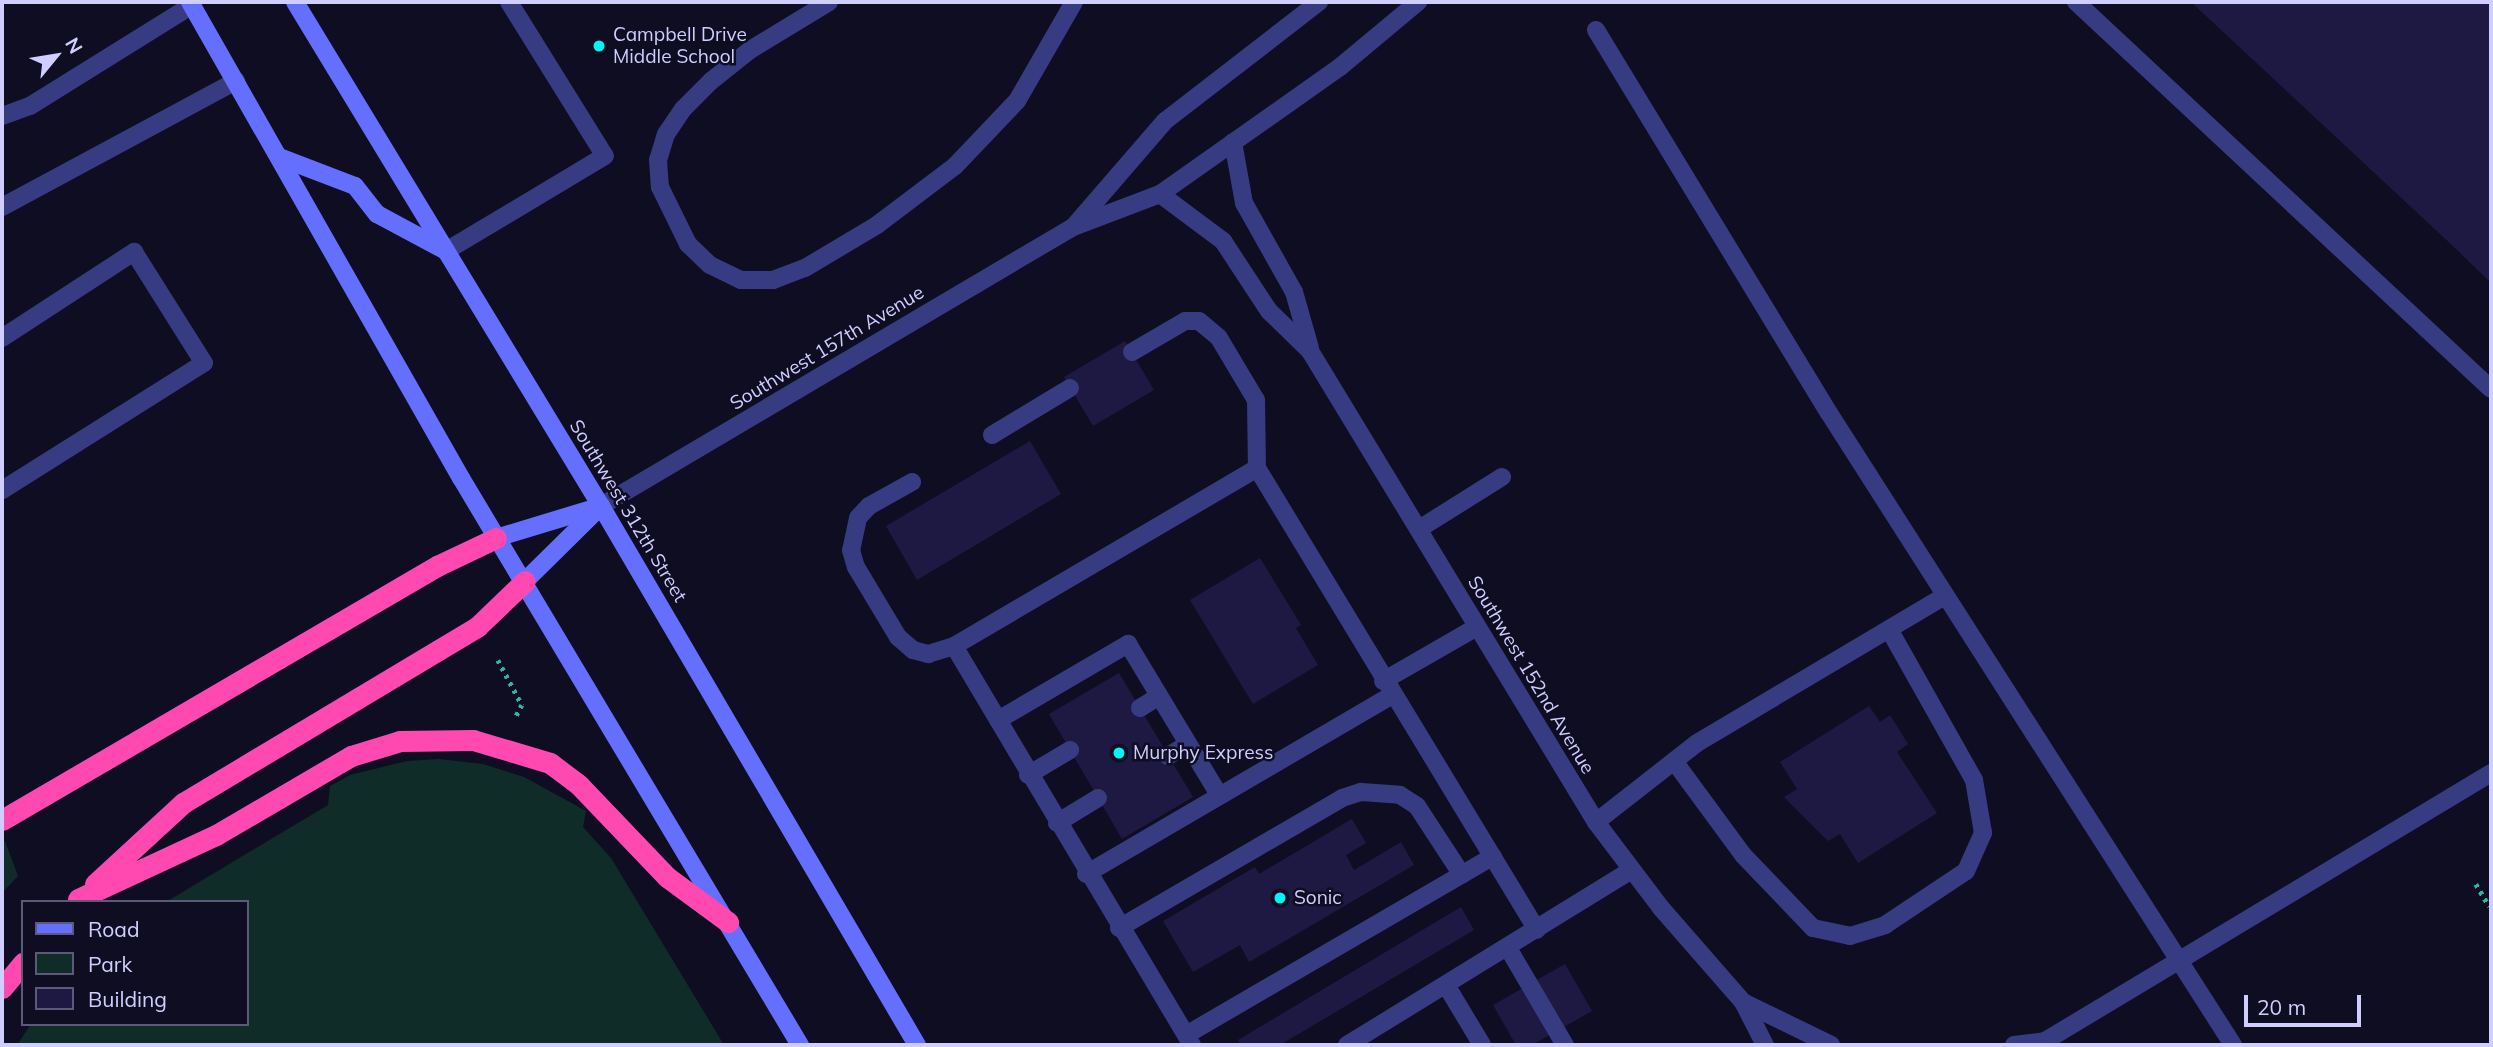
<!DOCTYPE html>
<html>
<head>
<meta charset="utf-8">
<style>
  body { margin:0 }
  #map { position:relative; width:2493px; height:1047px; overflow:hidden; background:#0f0d22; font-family:Mulish,sans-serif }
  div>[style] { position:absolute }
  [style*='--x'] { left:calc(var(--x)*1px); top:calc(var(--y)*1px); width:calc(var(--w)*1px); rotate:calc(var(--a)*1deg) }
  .green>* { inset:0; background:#102c29 }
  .building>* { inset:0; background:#1e1943 }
  .path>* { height:4.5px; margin-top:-2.25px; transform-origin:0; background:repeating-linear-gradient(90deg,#2cb5a1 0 3.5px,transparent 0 8.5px) }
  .service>* { height:18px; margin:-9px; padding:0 9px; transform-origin:9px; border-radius:9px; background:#373b82 }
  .minor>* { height:18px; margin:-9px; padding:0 9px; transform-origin:9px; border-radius:9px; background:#373b82 }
  .tertiary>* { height:18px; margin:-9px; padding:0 9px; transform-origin:9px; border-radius:9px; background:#373b82 }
  .secondary>* { height:18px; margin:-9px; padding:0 9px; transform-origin:9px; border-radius:9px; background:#656fff }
  .motorway>* { height:21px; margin:-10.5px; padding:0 10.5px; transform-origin:10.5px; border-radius:10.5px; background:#ff49b0 }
  .dots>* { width:19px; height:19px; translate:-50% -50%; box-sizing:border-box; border:4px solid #0f0d22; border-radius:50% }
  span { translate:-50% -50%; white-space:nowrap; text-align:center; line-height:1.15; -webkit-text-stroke:5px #0f0d22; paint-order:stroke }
  .poi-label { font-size:19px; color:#d0ceff }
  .left { translate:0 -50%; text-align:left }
  .street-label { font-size:19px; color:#d0ceff }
  .frame { position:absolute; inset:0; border:4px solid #d0ceff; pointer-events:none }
  .legend { position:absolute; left:21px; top:900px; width:228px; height:126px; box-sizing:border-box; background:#0f0d22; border:2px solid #5c5a7a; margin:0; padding:9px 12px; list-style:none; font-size:21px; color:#d0ceff }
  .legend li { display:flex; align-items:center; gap:14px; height:35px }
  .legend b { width:35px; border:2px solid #5c5a7a }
  .north { position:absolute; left:21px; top:21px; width:70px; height:70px; -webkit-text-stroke:5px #0f0d22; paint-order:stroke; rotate:60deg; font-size:19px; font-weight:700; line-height:28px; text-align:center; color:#d0ceff }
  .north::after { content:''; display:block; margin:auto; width:24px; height:32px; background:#d0ceff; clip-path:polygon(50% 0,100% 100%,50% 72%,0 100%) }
  .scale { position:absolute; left:2244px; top:995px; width:117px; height:32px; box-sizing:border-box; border:4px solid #d0ceff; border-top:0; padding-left:9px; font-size:21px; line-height:24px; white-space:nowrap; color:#d0ceff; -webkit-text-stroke:5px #0f0d22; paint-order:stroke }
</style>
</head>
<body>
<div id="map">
  <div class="green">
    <i style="clip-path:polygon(439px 759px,483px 764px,524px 777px,586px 811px,583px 827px,611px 858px,724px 1045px,17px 1045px,31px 1024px,247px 1024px,247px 902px,166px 902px,328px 805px,330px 786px,350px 775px,407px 761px)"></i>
    <i style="clip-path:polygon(5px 841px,18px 876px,2px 893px,2px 843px)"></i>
  </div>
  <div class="building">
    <i style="clip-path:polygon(2191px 2px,2491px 2px,2491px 283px,2454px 247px)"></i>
    <i style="clip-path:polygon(1125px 341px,1154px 390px,1093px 426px,1064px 377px)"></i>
    <i style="clip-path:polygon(1030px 441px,1061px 494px,917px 580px,886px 526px)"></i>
    <i style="clip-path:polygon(1260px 558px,1301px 625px,1296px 628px,1318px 665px,1253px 704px,1190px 600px)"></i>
    <i style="clip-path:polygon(1119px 673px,1193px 797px,1122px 839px,1049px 714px)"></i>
    <i style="clip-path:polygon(1869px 706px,1880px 722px,1890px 715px,1908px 744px,1897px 752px,1937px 813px,1858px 863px,1840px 834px,1828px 841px,1784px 797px,1797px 789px,1780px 762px)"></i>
    <i style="clip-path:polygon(1352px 819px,1366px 843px,1346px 855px,1354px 870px,1401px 842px,1414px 865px,1249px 962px,1240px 945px,1193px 972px,1163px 921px,1255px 867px,1259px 874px)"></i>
    <i style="clip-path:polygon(1461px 907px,1474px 930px,1280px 1045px,1241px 1045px,1238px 1040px)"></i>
    <i style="clip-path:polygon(1565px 964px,1592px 1011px,1532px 1045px,1516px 1045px,1493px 1005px)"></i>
  </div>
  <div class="path">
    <i style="--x:498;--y:660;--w:51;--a:61.9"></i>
    <i style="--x:522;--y:705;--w:13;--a:117"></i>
    <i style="--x:2476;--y:884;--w:26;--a:59"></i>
  </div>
  <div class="service">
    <i style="--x:509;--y:2;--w:181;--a:58.1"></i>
    <i style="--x:2076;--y:2;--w:567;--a:43"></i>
    <i style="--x:1596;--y:30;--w:448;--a:58.7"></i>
    <i style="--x:1829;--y:413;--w:750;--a:57.41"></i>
    <i style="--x:2;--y:116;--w:30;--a:-20"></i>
    <i style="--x:30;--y:106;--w:191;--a:-31.9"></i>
    <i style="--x:2;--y:207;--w:266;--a:-28.3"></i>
    <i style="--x:2;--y:338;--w:158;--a:-33.1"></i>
    <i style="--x:134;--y:252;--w:131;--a:57.8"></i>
    <i style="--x:204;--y:363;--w:239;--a:147.8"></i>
    <i style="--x:1132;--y:352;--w:61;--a:-30.3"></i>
    <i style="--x:1185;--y:321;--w:14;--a:0"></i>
    <i style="--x:1199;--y:321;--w:26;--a:40"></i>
    <i style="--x:1219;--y:338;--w:72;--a:59.2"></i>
    <i style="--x:1256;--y:400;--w:68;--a:89.2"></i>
    <i style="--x:1257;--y:468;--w:540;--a:58.78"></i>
    <i style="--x:992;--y:435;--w:91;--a:-31.1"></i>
    <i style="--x:912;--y:482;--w:49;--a:150.8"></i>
    <i style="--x:869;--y:506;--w:16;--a:133"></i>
    <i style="--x:858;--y:518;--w:33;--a:102"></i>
    <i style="--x:851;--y:550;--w:18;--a:74"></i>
    <i style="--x:856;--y:567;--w:82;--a:59"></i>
    <i style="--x:898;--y:637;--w:20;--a:41"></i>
    <i style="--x:913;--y:650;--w:16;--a:15"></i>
    <i style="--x:928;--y:654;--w:27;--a:-17"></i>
    <i style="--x:954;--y:646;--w:351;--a:-30.4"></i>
    <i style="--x:1419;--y:529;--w:98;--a:-32.1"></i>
    <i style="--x:954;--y:646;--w:465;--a:59.2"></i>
    <i style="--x:1383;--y:681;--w:108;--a:-29.9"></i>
    <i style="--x:1140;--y:708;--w:22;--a:-32"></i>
    <i style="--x:998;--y:720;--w:151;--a:-30.3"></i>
    <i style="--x:1128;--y:644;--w:176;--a:58.9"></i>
    <i style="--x:1168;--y:756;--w:23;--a:-31"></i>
    <i style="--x:1674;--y:761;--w:117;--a:53.7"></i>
    <i style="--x:1743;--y:855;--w:101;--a:46.2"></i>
    <i style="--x:1813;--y:928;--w:38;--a:12"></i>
    <i style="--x:1850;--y:936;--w:37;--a:-17"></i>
    <i style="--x:1885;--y:925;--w:97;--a:-33.7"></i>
    <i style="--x:1966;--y:871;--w:42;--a:-65.9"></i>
    <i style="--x:1983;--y:833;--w:54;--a:-99.6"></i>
    <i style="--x:1974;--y:780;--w:173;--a:-119.4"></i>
    <i style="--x:1028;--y:775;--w:49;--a:-30.8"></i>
    <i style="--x:1596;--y:822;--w:128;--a:-38"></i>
    <i style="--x:1697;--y:743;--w:288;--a:-30.7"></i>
    <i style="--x:1057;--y:823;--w:48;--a:-31.4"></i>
    <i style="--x:1086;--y:874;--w:355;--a:-30.3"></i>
    <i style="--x:1119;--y:928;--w:258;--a:-30.2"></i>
    <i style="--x:1342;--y:798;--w:20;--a:-18"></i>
    <i style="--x:1361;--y:792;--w:39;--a:4"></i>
    <i style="--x:1400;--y:795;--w:20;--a:33"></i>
    <i style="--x:1417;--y:806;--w:82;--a:56.9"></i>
    <i style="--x:1508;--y:948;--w:113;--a:59.6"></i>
    <i style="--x:1446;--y:985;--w:70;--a:59"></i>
    <i style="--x:1186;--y:1035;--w:355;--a:-30.2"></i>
    <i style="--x:1347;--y:1045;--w:334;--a:-31.6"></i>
    <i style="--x:2014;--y:1045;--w:31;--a:-7"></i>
    <i style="--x:2045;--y:1041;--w:520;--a:-31"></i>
  </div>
  <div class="minor">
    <i style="--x:829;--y:2;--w:92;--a:148.7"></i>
    <i style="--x:750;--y:50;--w:50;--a:141.5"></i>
    <i style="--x:711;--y:81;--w:40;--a:135"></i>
    <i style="--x:683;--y:109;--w:30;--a:124"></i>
    <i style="--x:666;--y:134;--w:27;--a:107"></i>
    <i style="--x:658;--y:160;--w:27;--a:86"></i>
    <i style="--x:660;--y:187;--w:64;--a:63.8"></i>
    <i style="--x:688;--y:244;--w:30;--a:44"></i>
    <i style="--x:710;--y:265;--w:34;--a:26"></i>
    <i style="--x:741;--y:280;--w:32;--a:0"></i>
    <i style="--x:773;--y:280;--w:34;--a:-21"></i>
    <i style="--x:805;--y:268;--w:84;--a:-30.8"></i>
    <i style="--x:877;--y:225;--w:98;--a:-37.1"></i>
    <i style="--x:955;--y:166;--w:90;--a:-46.4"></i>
    <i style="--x:1017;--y:101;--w:114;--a:-60.1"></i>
    <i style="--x:446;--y:251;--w:185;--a:-30.9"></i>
  </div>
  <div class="tertiary">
    <i style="--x:1233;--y:142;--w:62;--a:79.8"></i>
    <i style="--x:1244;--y:203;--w:102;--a:60.7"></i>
    <i style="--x:1294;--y:292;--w:58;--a:74.1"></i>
    <i style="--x:1160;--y:194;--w:79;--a:36.7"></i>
    <i style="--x:1223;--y:241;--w:84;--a:56.7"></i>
    <i style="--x:1269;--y:311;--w:57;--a:44.3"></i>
    <i style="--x:1310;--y:351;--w:551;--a:58.73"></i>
    <i style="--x:1596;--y:822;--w:108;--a:52.9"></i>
    <i style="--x:1661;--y:908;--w:125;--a:48.9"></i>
    <i style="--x:1743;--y:1002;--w:48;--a:62.9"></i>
    <i style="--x:1076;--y:224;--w:136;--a:-49.2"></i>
    <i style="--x:1165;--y:121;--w:195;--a:-37.7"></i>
    <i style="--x:601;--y:506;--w:548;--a:-30.59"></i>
    <i style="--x:1073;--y:227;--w:93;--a:-20.8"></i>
    <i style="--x:1160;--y:194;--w:220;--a:-35.2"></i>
    <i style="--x:1340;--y:67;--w:102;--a:-39.8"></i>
    <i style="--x:1743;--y:1002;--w:98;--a:26"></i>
  </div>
  <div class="secondary">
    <i style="--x:190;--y:2;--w:548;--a:60.35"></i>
    <i style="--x:461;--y:478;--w:661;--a:59.13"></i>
    <i style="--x:295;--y:2;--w:590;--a:58.74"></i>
    <i style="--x:601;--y:506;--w:625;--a:59.62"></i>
    <i style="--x:279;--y:157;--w:81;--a:20.9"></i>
    <i style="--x:355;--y:186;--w:36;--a:52"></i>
    <i style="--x:377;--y:214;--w:78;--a:28.2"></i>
    <i style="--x:496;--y:538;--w:110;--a:-16.9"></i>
    <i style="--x:525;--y:581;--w:105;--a:-44.6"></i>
  </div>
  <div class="motorway">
    <i style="--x:2;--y:820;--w:504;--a:-30.28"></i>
    <i style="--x:437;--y:566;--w:65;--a:-25.4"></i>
    <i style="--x:95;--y:884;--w:120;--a:-42.6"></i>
    <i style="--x:183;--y:803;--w:343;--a:-30.9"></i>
    <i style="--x:477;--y:627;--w:66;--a:-43.8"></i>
    <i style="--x:78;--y:899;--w:152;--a:-24.9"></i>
    <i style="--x:216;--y:835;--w:156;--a:-30.3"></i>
    <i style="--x:351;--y:756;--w:51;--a:-17"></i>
    <i style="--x:400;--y:741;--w:73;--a:-0.8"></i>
    <i style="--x:473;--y:740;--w:80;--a:16.6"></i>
    <i style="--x:550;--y:763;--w:36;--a:37"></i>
    <i style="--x:579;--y:785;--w:127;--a:46.3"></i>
    <i style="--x:667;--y:877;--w:76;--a:36.4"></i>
    <i style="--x:2;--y:988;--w:33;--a:-50"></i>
  </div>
  <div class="dots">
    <i style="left:599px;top:46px;background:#00f6f9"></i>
    <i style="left:1119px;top:753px;background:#00f6f9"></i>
    <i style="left:1280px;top:898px;background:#00f6f9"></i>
  </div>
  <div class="poi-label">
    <span class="left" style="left:613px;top:46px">Campbell Drive<br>Middle School</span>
    <span class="left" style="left:1133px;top:753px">Murphy Express</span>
    <span class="left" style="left:1294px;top:898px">Sonic</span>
  </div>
  <div class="street-label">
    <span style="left:827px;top:348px;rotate:-31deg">Southwest 157th Avenue</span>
    <span style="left:628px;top:511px;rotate:59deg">Southwest 312th Street</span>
    <span style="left:1531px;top:675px;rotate:59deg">Southwest 152nd Avenue</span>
  </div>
  <div class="frame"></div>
  <ul class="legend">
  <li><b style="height:9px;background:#656fff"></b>Road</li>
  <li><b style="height:19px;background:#102c29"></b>Park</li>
  <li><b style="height:19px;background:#1e1943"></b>Building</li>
  </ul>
  <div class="north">N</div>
  <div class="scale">20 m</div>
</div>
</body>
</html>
